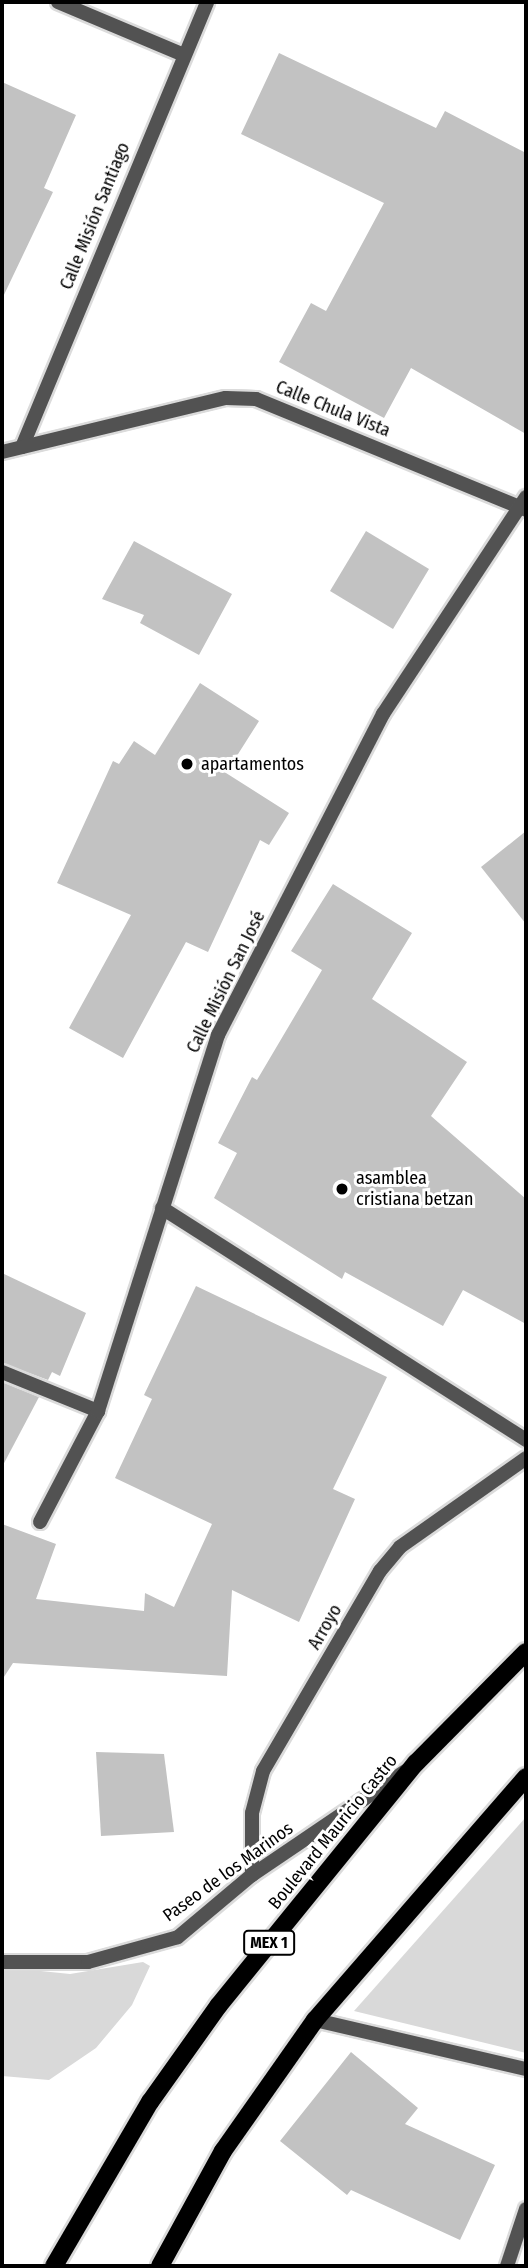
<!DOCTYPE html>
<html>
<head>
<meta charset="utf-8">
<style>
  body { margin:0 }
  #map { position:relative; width:528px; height:2268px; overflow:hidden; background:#fff; font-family:"Fira Sans Condensed",sans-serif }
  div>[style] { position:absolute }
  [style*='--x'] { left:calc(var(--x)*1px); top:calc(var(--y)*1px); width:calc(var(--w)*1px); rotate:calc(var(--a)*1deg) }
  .green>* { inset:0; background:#d9d9d9 }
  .building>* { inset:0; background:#c2c2c2 }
  .roads { filter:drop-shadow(2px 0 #dbdbdb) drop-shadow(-2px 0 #dbdbdb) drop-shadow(0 2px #dbdbdb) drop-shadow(0 -2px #dbdbdb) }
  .street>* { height:14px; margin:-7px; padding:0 7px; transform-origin:7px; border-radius:7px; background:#525252 }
  .primary>* { height:18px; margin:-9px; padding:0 9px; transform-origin:9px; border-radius:9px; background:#000 }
  .dots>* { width:19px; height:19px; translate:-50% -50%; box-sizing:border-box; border:4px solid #fff; border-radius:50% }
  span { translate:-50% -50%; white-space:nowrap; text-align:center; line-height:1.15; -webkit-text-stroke:6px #fff; paint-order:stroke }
  .shield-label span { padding:2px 5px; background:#fff; border:2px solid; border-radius:5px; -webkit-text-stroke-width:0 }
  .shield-label { font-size:16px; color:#000; font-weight:700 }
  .street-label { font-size:18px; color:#000 }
  .poi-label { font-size:18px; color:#000 }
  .left { translate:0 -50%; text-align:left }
  .frame { position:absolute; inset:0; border:4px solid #000; pointer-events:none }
</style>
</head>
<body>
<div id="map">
  <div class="green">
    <i style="clip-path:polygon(526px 1817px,526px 2053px,354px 2011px)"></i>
    <i style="clip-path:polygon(143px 1962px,150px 1966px,132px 2005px,96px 2048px,49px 2080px,2px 2076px,2px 1967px,70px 1974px)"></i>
  </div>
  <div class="building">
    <i style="clip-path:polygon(279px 53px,436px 128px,445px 111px,526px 153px,526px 434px,411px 368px,384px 418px,279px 362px,311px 303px,326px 311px,384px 203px,241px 134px)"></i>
    <i style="clip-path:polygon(2px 82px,76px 115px,44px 188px,53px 192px,2px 299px)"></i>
    <i style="clip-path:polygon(366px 531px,429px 569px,393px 629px,330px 591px)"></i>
    <i style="clip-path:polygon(134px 541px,232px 594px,199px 655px,140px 623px,144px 615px,102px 599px)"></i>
    <i style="clip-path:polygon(200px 683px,259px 721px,226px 773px,289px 813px,269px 845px,260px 840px,208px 952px,186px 942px,123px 1058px,69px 1028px,131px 915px,57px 883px,113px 761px,119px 764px,134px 741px,155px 755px)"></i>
    <i style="clip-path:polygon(526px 831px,526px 924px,481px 867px)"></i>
    <i style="clip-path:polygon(333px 884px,412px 933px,372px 999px,467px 1062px,431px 1116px,526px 1199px,526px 1324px,463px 1290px,443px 1326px,345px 1272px,342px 1279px,214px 1198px,237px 1153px,218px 1143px,252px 1077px,257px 1080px,322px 970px,291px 951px)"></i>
    <i style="clip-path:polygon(2px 1273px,86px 1313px,60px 1376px,52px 1372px,48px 1380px,2px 1363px)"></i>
    <i style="clip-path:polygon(196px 1286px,387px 1377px,333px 1489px,355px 1499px,299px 1622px,232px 1590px,227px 1676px,13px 1663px,2px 1680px,2px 1524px,56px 1544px,36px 1599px,144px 1611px,145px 1593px,174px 1607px,212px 1524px,115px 1478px,152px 1399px,144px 1395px)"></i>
    <i style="clip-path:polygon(2px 1382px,39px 1397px,2px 1467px)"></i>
    <i style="clip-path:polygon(96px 1752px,164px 1754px,174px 1832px,101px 1836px)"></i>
    <i style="clip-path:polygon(351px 2052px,418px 2108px,405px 2124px,495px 2165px,460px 2240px,351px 2190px,347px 2195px,280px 2141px)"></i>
  </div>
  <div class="roads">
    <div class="street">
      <i style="--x:58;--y:2;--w:134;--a:22.8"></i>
      <i style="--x:22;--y:447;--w:482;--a:-67.4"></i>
      <i style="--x:2;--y:452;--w:230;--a:-13.6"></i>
      <i style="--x:226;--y:398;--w:30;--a:2"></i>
      <i style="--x:256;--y:399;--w:292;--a:22.3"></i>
      <i style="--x:162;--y:1208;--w:432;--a:32.5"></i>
      <i style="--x:2;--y:1372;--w:104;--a:22.1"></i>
      <i style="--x:40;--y:1522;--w:125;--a:-62.4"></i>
      <i style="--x:98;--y:1411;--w:395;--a:-72.3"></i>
      <i style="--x:218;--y:1035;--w:361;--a:-62.8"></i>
      <i style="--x:383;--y:714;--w:260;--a:-56.6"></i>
      <i style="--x:252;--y:1875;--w:62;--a:-90"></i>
      <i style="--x:252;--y:1813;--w:43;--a:-75.3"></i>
      <i style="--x:263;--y:1771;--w:232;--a:-59.7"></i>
      <i style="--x:380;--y:1571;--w:31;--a:-50"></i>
      <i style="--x:400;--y:1547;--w:154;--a:-35.2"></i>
      <i style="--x:2;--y:1962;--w:86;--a:0"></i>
      <i style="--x:88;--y:1962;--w:93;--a:-15.5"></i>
      <i style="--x:178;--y:1937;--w:97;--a:-40"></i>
      <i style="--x:252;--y:1875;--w:184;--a:-34.1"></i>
      <i style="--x:315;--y:2020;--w:217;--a:13.1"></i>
      <i style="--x:507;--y:2266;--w:60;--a:-71.6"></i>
    </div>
    <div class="primary">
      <i style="--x:54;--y:2266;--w:190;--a:-59.7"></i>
      <i style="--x:150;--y:2102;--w:119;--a:-54.6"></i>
      <i style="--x:219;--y:2005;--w:312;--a:-50.9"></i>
      <i style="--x:416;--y:1763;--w:156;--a:-45.3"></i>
      <i style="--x:160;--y:2266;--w:131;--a:-61.3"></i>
      <i style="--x:223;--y:2151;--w:160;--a:-54.9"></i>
      <i style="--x:315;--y:2020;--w:322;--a:-49"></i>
    </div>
  </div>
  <div class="dots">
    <i style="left:187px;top:764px;background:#000"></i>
    <i style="left:342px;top:1189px;background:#000"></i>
  </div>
  <div class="shield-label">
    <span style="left:269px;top:1943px">MEX 1</span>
  </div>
  <div class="street-label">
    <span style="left:95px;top:216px;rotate:-68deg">Calle Misión Santiago</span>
    <span style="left:333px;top:409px;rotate:22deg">Calle Chula Vista</span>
    <span style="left:226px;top:982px;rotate:-64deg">Calle Misión San José</span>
    <span style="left:325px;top:1627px;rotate:-60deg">Arroyo</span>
    <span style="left:333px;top:1832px;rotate:-51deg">Boulevard Mauricio Castro</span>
    <span style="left:228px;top:1872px;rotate:-36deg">Paseo de los Marinos</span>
  </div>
  <div class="poi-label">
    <span class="left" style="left:201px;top:764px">apartamentos</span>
    <span class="left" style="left:356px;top:1189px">asamblea<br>cristiana betzan</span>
  </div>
  <div class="frame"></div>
</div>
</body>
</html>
